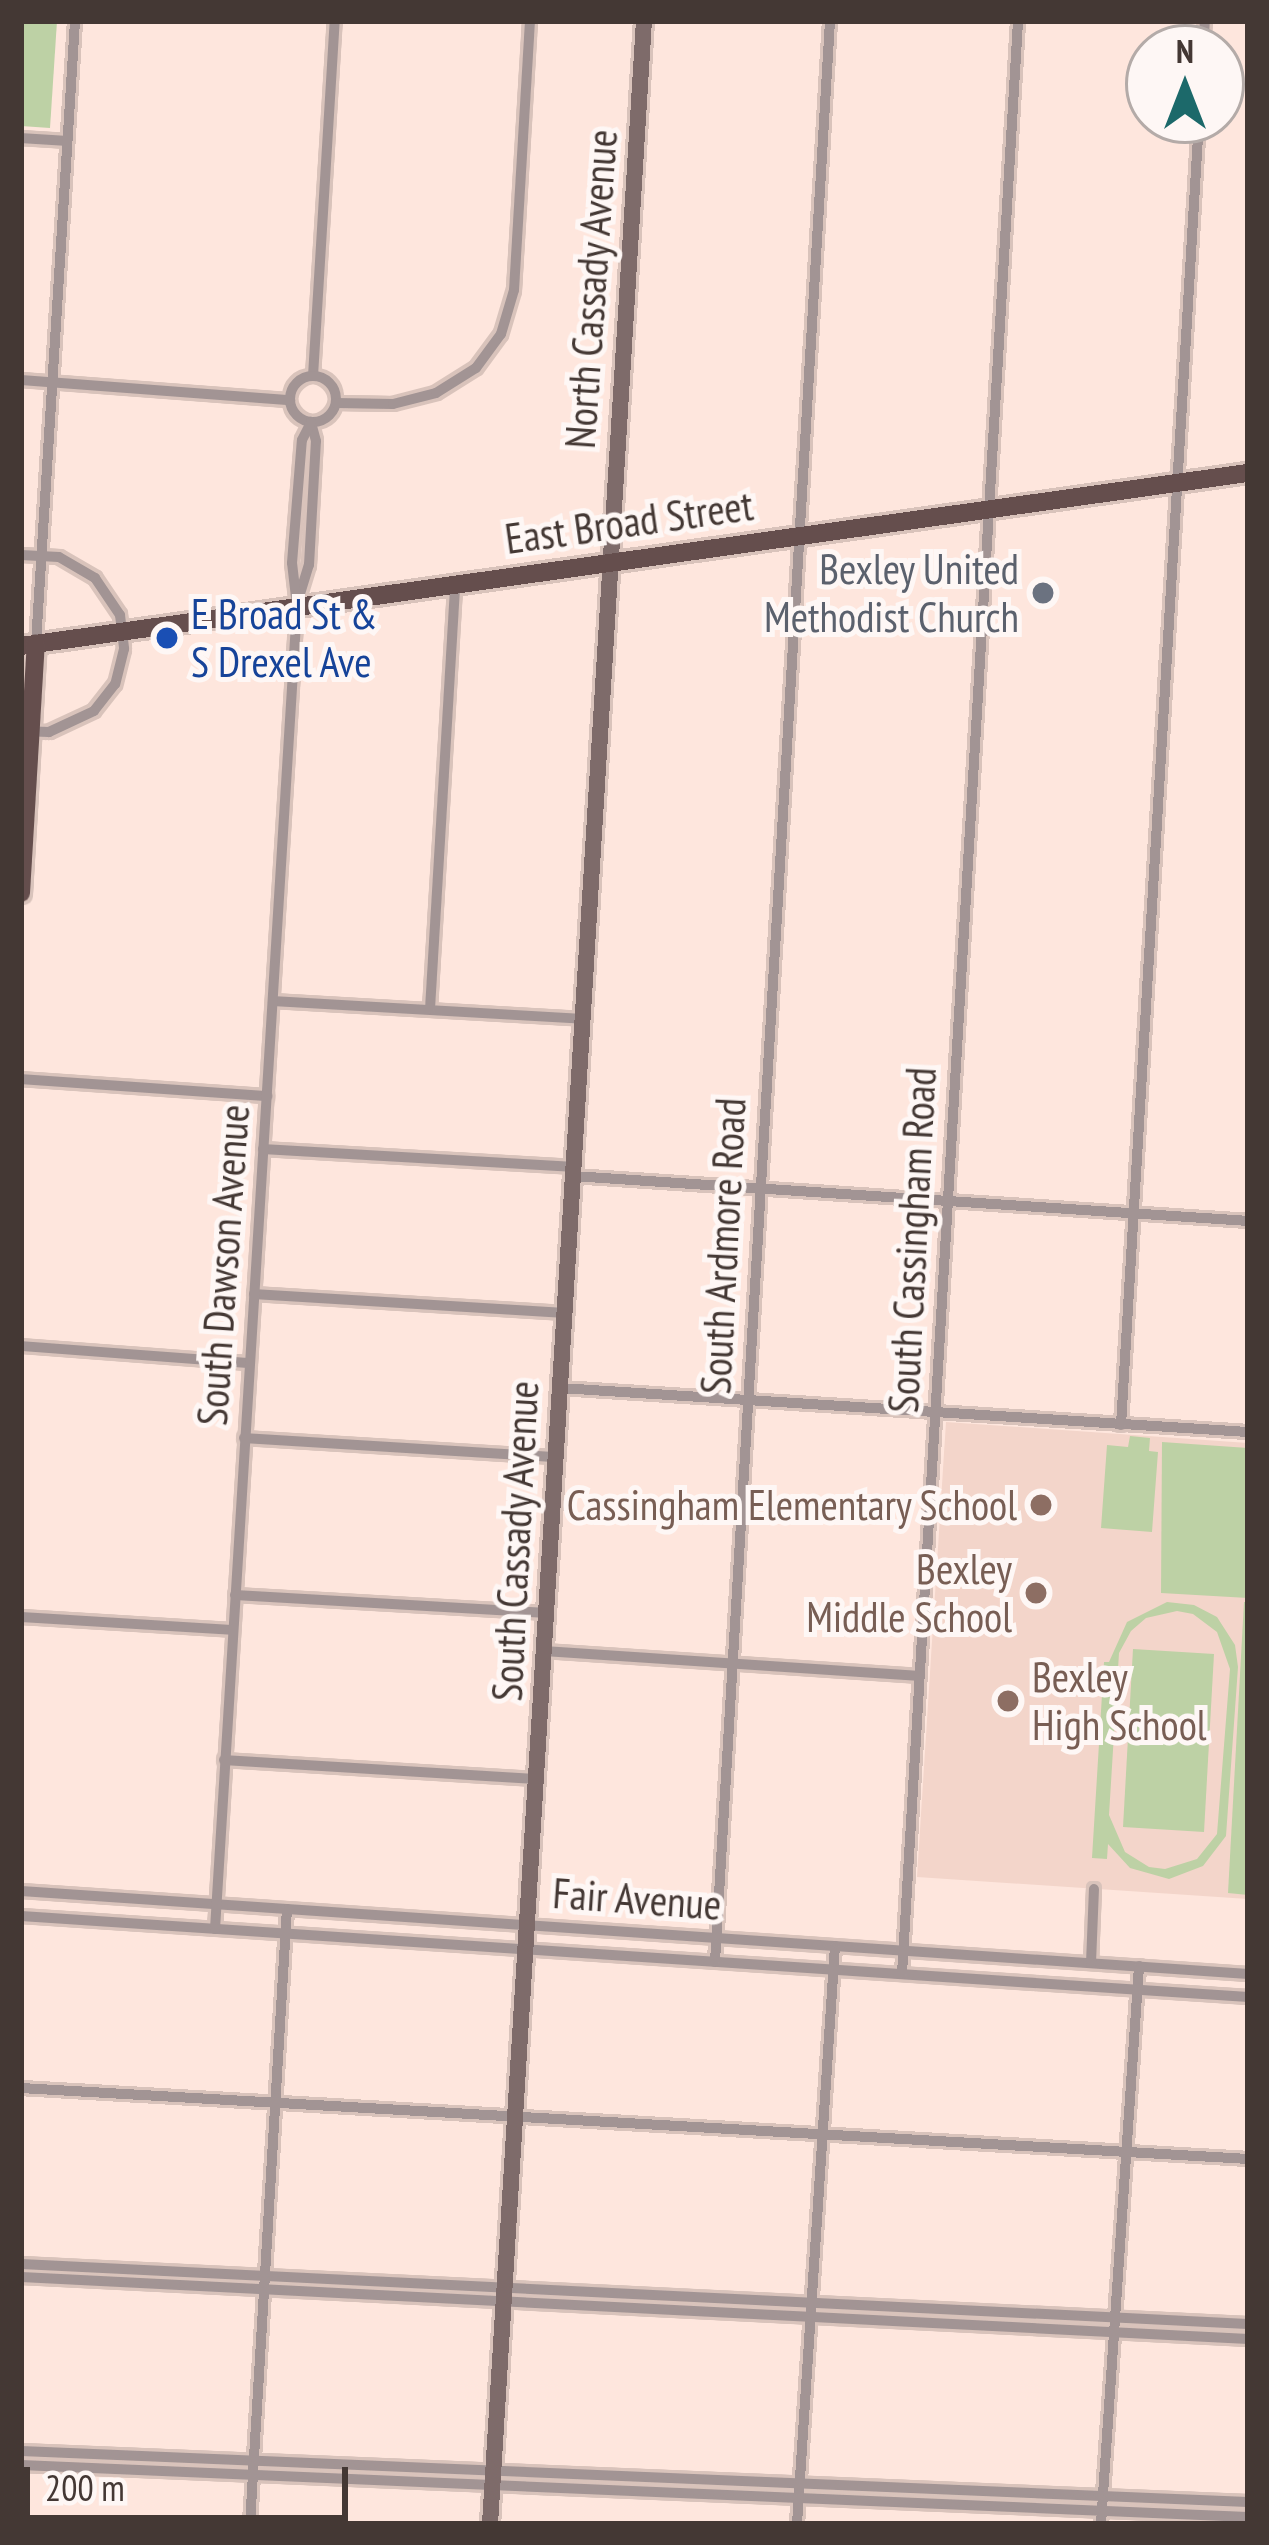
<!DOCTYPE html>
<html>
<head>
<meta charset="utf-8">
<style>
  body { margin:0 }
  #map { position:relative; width:1269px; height:2545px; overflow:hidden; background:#fee6dd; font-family:"PT Sans Narrow",sans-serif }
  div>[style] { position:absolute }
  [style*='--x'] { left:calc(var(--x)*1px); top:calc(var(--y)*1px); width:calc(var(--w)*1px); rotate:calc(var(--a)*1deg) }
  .built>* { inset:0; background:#f3d5ca }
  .green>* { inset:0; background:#bdd1a5 }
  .roads { filter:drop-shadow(3px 0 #d9c3bb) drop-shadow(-3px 0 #d9c3bb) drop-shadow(0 3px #d9c3bb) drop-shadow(0 -3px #d9c3bb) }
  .street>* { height:10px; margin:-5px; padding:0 5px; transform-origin:5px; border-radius:5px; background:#a29494 }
  .street>.ring { margin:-5px; padding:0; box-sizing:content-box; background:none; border:10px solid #a29494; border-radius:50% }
  .secondary>* { height:16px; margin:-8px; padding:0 8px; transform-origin:8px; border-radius:8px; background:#7e6b6a }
  .primary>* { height:18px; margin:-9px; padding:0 9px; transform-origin:9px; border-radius:9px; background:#654e4d }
  .dots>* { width:33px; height:33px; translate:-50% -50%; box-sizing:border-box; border:6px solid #fef7f5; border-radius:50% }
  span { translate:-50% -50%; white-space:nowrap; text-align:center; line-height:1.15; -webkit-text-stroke:10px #fef7f5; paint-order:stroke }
  .street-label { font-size:42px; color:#443834 }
  .worship-label { font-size:42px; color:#5b616d }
  .right { translate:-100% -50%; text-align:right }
  .transit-label { font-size:42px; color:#164399 }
  .left { translate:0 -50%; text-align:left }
  .education-label { font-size:42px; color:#785e54 }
  .frame { position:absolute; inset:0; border:24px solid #443834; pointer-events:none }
  .north { position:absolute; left:1125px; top:24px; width:120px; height:120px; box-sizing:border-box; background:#fef7f5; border:3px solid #b4aba8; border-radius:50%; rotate:0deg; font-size:33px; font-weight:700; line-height:48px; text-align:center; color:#443834 }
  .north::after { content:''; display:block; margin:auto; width:42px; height:54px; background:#1c696a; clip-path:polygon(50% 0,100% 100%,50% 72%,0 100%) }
  .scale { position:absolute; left:24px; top:2467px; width:324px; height:54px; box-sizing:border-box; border:6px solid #443834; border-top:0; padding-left:15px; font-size:36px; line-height:42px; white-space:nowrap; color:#443834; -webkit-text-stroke:9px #fef7f5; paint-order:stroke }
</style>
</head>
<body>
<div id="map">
  <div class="built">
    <i style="clip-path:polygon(946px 1422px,1248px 1443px,1248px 1899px,917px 1877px)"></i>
  </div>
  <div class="green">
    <i style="clip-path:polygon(21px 21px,57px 21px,50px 128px,21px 126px)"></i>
    <i style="clip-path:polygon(1130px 1436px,1150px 1438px,1149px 1451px,1158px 1452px,1152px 1532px,1101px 1528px,1107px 1445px,1128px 1447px)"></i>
    <i style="clip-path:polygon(1162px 1442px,1248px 1448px,1248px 1598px,1161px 1593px)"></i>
    <i style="clip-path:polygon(evenodd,1167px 1602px,1194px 1605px,1217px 1617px,1235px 1645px,1238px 1667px,1226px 1836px,1203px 1866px,1169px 1879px,1130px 1868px,1108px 1844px,1107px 1859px,1092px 1858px,1104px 1662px,1109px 1662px,1127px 1622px,1167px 1602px,1177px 1611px,1193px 1614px,1217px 1632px,1230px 1669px,1217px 1834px,1197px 1859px,1165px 1869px,1149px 1867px,1125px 1852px,1109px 1815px,1119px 1653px,1131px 1631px,1146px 1618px,1177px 1611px)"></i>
    <i style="clip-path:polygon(1244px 1602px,1248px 1602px,1248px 1895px,1228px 1893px)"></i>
    <i style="clip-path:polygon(1133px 1649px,1214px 1654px,1204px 1832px,1123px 1827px)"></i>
  </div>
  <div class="roads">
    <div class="street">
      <i style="--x:1203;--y:48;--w:27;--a:-86"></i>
      <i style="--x:21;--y:138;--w:46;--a:3.7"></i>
      <i style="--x:313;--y:376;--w:356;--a:-86.5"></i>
      <i class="ring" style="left:290px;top:376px;width:36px;height:36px"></i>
      <i style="--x:21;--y:380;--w:270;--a:4.3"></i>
      <i style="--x:336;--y:403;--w:57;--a:1"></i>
      <i style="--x:393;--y:404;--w:44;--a:-14.3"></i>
      <i style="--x:436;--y:393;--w:47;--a:-32"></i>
      <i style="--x:476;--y:368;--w:42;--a:-53.7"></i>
      <i style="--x:501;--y:334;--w:46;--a:-73.5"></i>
      <i style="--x:514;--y:290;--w:269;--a:-86.6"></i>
      <i style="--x:21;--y:555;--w:38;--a:3"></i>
      <i style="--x:59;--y:557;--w:42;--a:30.3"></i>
      <i style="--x:95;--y:578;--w:45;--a:56"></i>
      <i style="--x:120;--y:615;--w:34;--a:83"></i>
      <i style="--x:124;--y:649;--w:36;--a:104"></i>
      <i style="--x:115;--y:684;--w:34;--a:128"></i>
      <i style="--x:94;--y:711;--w:50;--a:155"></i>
      <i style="--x:49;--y:732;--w:28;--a:-178"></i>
      <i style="--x:299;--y:597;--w:34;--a:-73"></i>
      <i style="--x:309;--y:565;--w:124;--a:-86.8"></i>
      <i style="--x:316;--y:441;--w:20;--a:-105"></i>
      <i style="--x:36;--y:643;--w:623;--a:-86.41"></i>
      <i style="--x:273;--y:1001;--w:310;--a:3.3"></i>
      <i style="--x:430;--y:1009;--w:428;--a:-86.6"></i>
      <i style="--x:21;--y:1079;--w:247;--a:4"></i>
      <i style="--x:263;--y:1149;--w:312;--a:3.3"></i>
      <i style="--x:573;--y:1176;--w:676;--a:3.81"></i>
      <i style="--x:254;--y:1294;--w:311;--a:3.5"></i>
      <i style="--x:21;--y:1346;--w:229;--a:4.3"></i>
      <i style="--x:560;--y:1388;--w:689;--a:3.66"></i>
      <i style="--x:1121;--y:1425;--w:1307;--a:-86.58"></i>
      <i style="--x:244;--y:1438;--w:313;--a:3.5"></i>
      <i style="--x:235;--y:1595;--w:313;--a:3.3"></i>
      <i style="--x:21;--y:1617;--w:211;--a:3.5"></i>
      <i style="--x:545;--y:1651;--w:375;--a:3.8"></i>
      <i style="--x:224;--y:1760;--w:315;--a:3.5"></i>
      <i style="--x:21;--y:1891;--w:1230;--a:3.87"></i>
      <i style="--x:21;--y:1916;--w:1230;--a:3.78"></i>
      <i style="--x:215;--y:1929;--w:1326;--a:-86.45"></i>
      <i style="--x:297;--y:606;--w:43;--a:-96.6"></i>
      <i style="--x:292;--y:563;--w:123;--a:-85.4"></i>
      <i style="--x:302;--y:440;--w:20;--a:-63"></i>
      <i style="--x:715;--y:1962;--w:1944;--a:-86.61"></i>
      <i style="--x:1091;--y:1963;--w:74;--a:-87.7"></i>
      <i style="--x:902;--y:1974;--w:1956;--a:-86.6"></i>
      <i style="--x:21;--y:2088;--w:1229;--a:3.31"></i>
      <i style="--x:21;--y:2264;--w:1228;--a:2.8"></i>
      <i style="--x:21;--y:2277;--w:1229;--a:2.89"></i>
      <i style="--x:21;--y:2451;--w:1228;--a:2.38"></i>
      <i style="--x:21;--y:2465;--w:1228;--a:2.43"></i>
      <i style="--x:250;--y:2524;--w:616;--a:-86.56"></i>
      <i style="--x:797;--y:2524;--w:579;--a:-86.24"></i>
      <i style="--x:1101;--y:2524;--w:559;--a:-86.1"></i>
    </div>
    <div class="secondary">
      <i style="--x:490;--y:2524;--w:2508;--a:-86.48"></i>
    </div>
    <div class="primary">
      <i style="--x:21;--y:646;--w:1239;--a:-8.03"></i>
      <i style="--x:21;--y:893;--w:250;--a:-86.6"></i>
    </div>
  </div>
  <div class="dots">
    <i style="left:1043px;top:593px;background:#6b7280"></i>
    <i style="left:167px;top:638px;background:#1a4fb4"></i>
    <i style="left:1041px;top:1505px;background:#8d6e63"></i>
    <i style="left:1036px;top:1593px;background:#8d6e63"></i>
    <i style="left:1008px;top:1701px;background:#8d6e63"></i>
  </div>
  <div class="street-label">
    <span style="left:591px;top:289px;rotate:-86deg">North Cassady Avenue</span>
    <span style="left:629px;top:522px;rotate:-8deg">East Broad Street</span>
    <span style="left:912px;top:1240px;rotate:-87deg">South Cassingham Road</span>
    <span style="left:723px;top:1246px;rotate:-87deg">South Ardmore Road</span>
    <span style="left:223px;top:1265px;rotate:-86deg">South Dawson Avenue</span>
    <span style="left:515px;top:1541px;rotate:-87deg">South Cassady Avenue</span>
    <span style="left:637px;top:1899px;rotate:4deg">Fair Avenue</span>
  </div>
  <div class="worship-label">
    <span class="right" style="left:1019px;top:593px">Bexley United<br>Methodist Church</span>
  </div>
  <div class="transit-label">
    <span class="left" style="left:191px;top:638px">E Broad St &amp;<br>S Drexel Ave</span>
  </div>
  <div class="education-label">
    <span class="right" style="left:1017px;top:1505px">Cassingham Elementary School</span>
    <span class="right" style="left:1012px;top:1593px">Bexley<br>Middle School</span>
    <span class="left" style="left:1032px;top:1701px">Bexley<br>High School</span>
  </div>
  <div class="frame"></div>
  <div class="north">N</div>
  <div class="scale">200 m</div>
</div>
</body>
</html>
